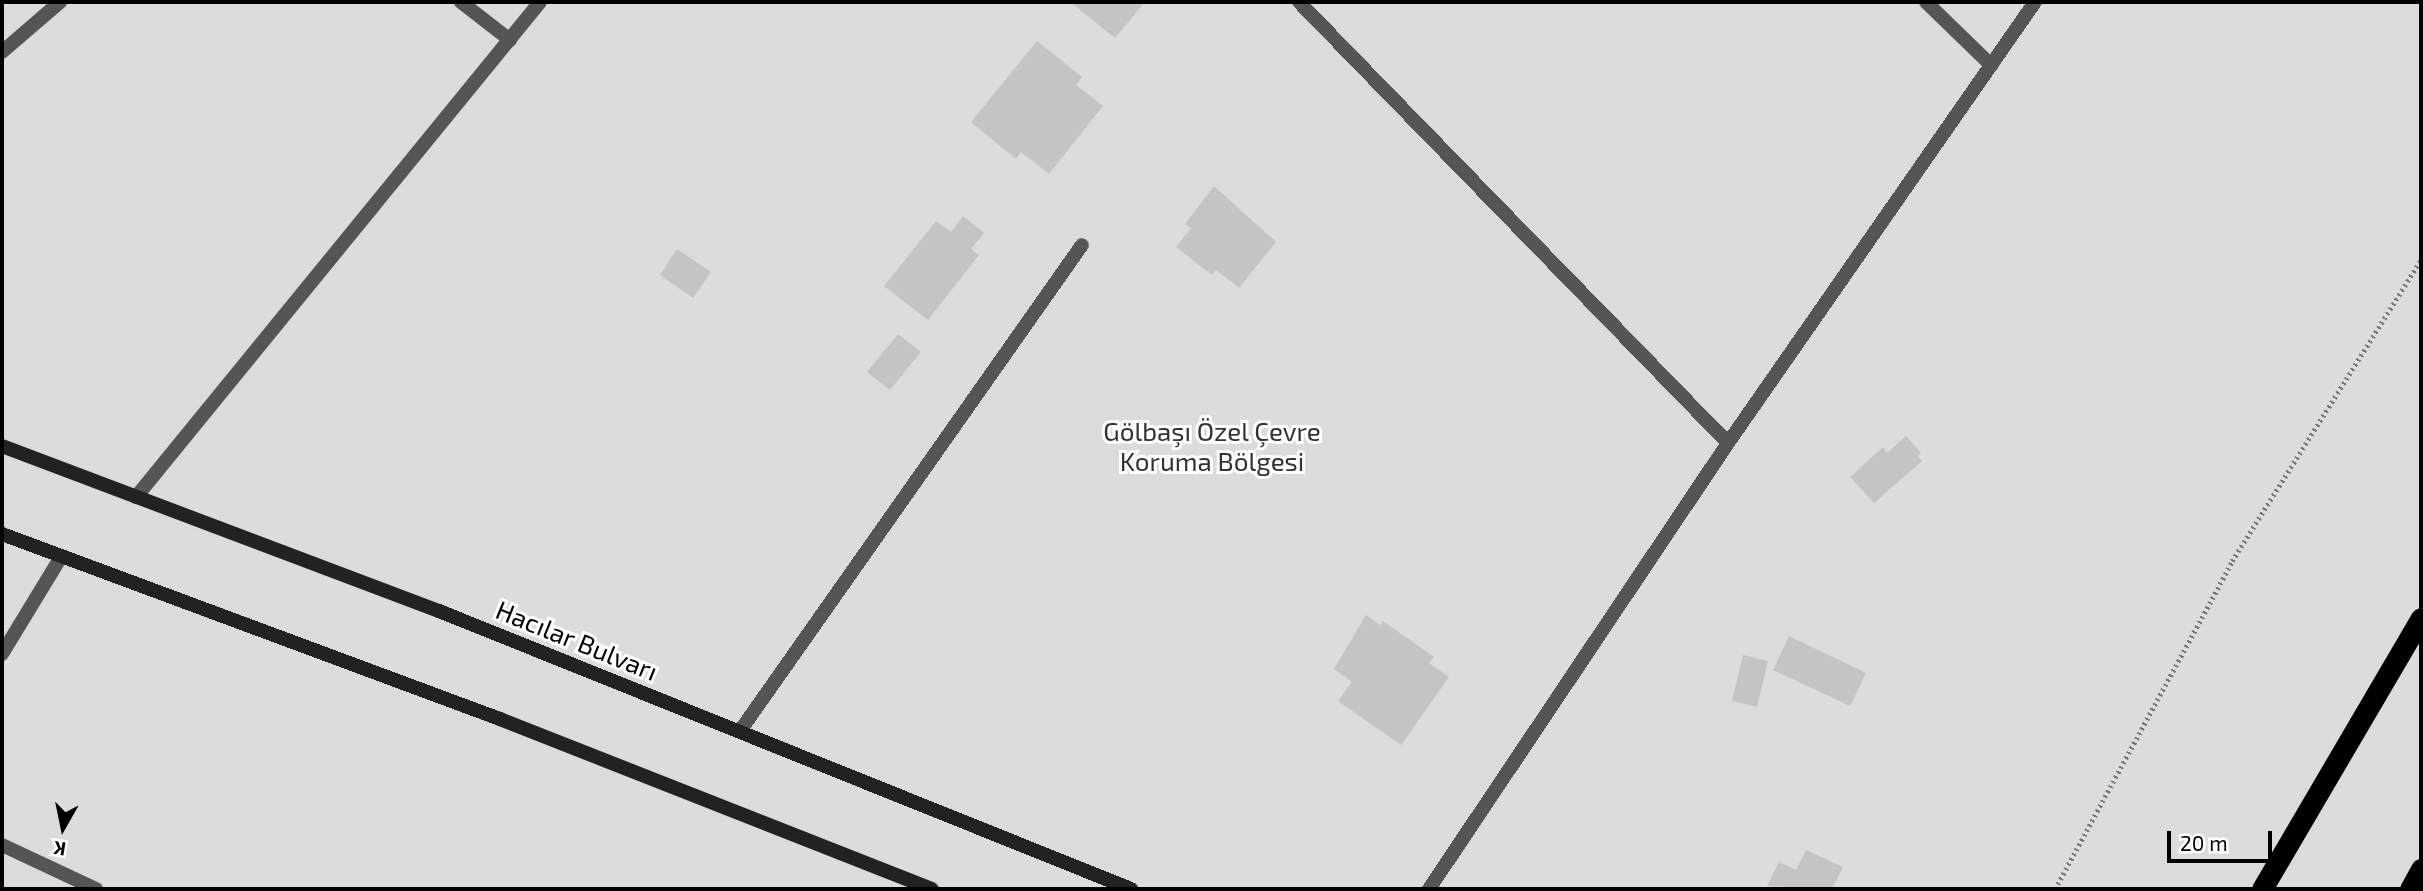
<!DOCTYPE html>
<html>
<head>
<meta charset="utf-8">
<style>
  body { margin:0 }
  #map { position:relative; width:2423px; height:891px; overflow:hidden; background:#fff; font-family:"Exo 2",sans-serif }
  div>[style] { position:absolute }
  [style*='--x'] { left:calc(var(--x)*1px); top:calc(var(--y)*1px); width:calc(var(--w)*1px); rotate:calc(var(--a)*1deg) }
  .green>* { inset:0; background:#dcdcdc }
  .building>* { inset:0; background:#c4c4c4 }
  .path>* { height:4.5px; margin-top:-2.25px; transform-origin:0; background:repeating-linear-gradient(90deg,#777 0 2px,transparent 0 5.5px) }
  .roads { filter:drop-shadow(2px 0 #dbdbdb) drop-shadow(-2px 0 #dbdbdb) drop-shadow(0 2px #dbdbdb) drop-shadow(0 -2px #dbdbdb) }
  .street>* { height:14px; margin:-7px; padding:0 7px; transform-origin:7px; border-radius:7px; background:#555 }
  .secondary>* { height:14px; margin:-7px; padding:0 7px; transform-origin:7px; border-radius:7px; background:#222 }
  .highway>* { height:21px; margin:-10.5px; padding:0 10.5px; transform-origin:10.5px; border-radius:10.5px; background:#000 }
  span { translate:-50% -50%; white-space:nowrap; text-align:center; line-height:1.15; -webkit-text-stroke:6px #fff; paint-order:stroke }
  .park-label { font-size:26px; color:#333 }
  .street-label { font-size:26px; color:#000 }
  .frame { position:absolute; inset:0; border:4px solid #000; pointer-events:none }
  .north { position:absolute; left:28px; top:793px; width:70px; height:70px; -webkit-text-stroke:5px #fff; paint-order:stroke; rotate:189deg; font-size:19px; font-weight:700; line-height:28px; text-align:center; color:#000 }
  .north::after { content:''; display:block; margin:auto; width:24px; height:32px; background:#000; clip-path:polygon(50% 0,100% 100%,50% 72%,0 100%) }
  .scale { position:absolute; left:2167px; top:831px; width:105px; height:32px; box-sizing:border-box; border:4px solid #000; border-top:0; padding-left:9px; font-size:21px; line-height:24px; white-space:nowrap; color:#000; -webkit-text-stroke:5px #fff; paint-order:stroke }
</style>
</head>
<body>
<div id="map">
  <div class="green">
    <i style="clip-path:polygon(2px 2px,2421px 2px,2421px 889px,2px 889px)"></i>
  </div>
  <div class="building">
    <i style="clip-path:polygon(1070px 2px,1145px 2px,1115px 38px)"></i>
    <i style="clip-path:polygon(1037px 41px,1082px 77px,1076px 85px,1103px 106px,1049px 174px,1021px 152px,1016px 159px,971px 122px)"></i>
    <i style="clip-path:polygon(1214px 186px,1276px 242px,1239px 288px,1216px 270px,1212px 275px,1176px 247px,1191px 228px,1185px 224px)"></i>
    <i style="clip-path:polygon(963px 216px,984px 233px,971px 249px,979px 255px,928px 320px,884px 286px,936px 221px,951px 232px)"></i>
    <i style="clip-path:polygon(677px 249px,711px 272px,693px 298px,660px 275px)"></i>
    <i style="clip-path:polygon(898px 334px,921px 352px,890px 390px,867px 372px)"></i>
    <i style="clip-path:polygon(1906px 436px,1921px 453px,1918px 456px,1922px 461px,1874px 503px,1850px 477px,1883px 447px,1887px 453px)"></i>
    <i style="clip-path:polygon(1366px 615px,1380px 625px,1383px 621px,1434px 657px,1429px 663px,1449px 677px,1401px 745px,1338px 701px,1352px 682px,1334px 669px)"></i>
    <i style="clip-path:polygon(1789px 636px,1866px 673px,1850px 706px,1773px 670px)"></i>
    <i style="clip-path:polygon(1743px 655px,1768px 661px,1757px 707px,1732px 701px)"></i>
    <i style="clip-path:polygon(1806px 850px,1843px 867px,1832px 889px,1767px 886px,1779px 862px,1796px 870px)"></i>
  </div>
  <div class="path">
    <i style="--x:2055;--y:889;--w:373;--a:-61.6"></i>
    <i style="--x:2232;--y:561;--w:355;--a:-57.9"></i>
  </div>
  <div class="roads">
    <div class="street">
      <i style="--x:461;--y:2;--w:62;--a:37.8"></i>
      <i style="--x:1299;--y:2;--w:615;--a:45.79"></i>
      <i style="--x:1926;--y:2;--w:91;--a:44.1"></i>
      <i style="--x:2;--y:52;--w:77;--a:-40.8"></i>
      <i style="--x:136;--y:497;--w:639;--a:-50.78"></i>
      <i style="--x:2;--y:654;--w:114;--a:-58.7"></i>
      <i style="--x:740;--y:731;--w:594;--a:-54.87"></i>
      <i style="--x:2;--y:845;--w:104;--a:25.1"></i>
      <i style="--x:1429;--y:889;--w:537;--a:-56.16"></i>
      <i style="--x:1728;--y:443;--w:537;--a:-55.16"></i>
    </div>
    <div class="secondary">
      <i style="--x:2;--y:446;--w:467;--a:20.7"></i>
      <i style="--x:439;--y:611;--w:746;--a:21.89"></i>
      <i style="--x:2;--y:534;--w:531;--a:20.38"></i>
      <i style="--x:500;--y:719;--w:464;--a:21.5"></i>
    </div>
    <div class="highway">
      <i style="--x:2262;--y:889;--w:314;--a:-59.6"></i>
      <i style="--x:2410;--y:889;--w:23;--a:-61"></i>
    </div>
  </div>
  <div class="park-label">
    <span style="left:1212px;top:446px">Gölbaşı Özel Çevre<br>Koruma Bölgesi</span>
  </div>
  <div class="street-label">
    <span style="left:577px;top:640px;rotate:22deg">Hacılar Bulvarı</span>
  </div>
  <div class="frame"></div>
  <div class="north">K</div>
  <div class="scale">20 m</div>
</div>
</body>
</html>
